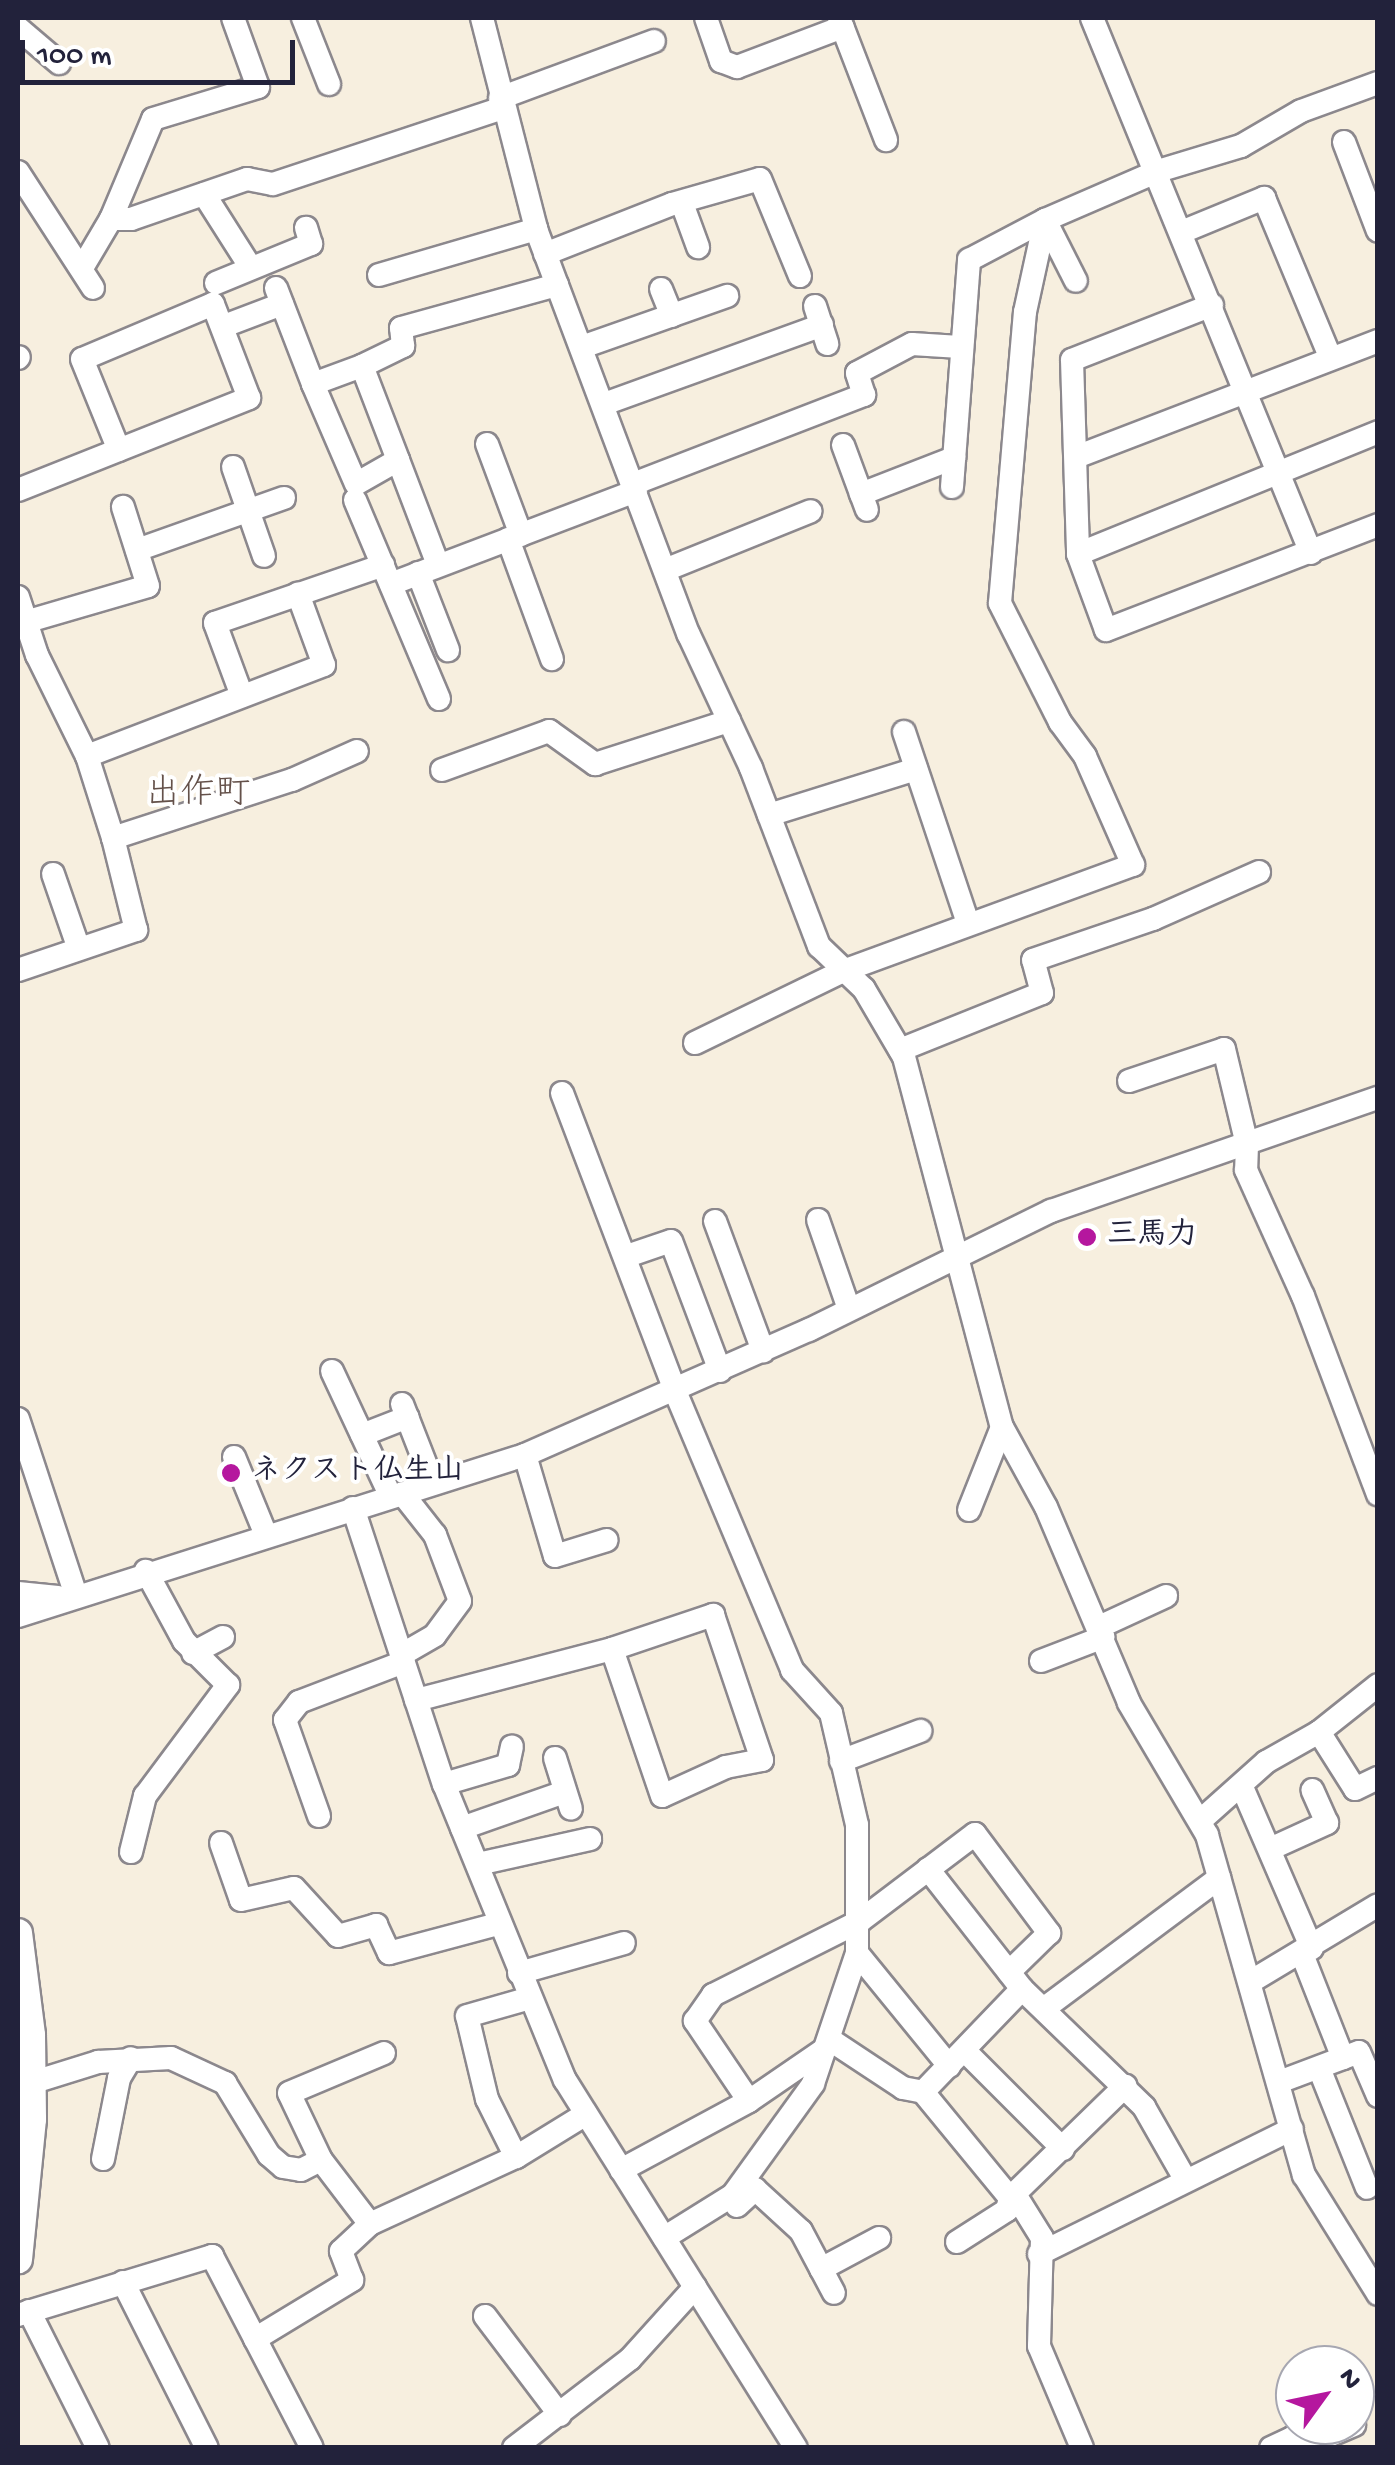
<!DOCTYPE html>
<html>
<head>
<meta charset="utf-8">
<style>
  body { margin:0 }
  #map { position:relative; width:1395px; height:2465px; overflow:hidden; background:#f7efdf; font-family:"Gochi Hand","Klee One",sans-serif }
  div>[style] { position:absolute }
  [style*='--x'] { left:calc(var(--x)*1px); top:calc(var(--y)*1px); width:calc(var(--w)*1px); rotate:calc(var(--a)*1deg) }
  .roads { filter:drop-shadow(2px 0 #8c888d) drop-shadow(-2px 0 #8c888d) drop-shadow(0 2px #8c888d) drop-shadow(0 -2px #8c888d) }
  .minor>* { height:22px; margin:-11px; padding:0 11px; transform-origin:11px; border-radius:11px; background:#fff }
  .major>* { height:28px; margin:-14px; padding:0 14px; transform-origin:14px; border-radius:14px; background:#fff }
  .dots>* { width:28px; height:28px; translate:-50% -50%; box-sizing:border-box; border:5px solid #fff; border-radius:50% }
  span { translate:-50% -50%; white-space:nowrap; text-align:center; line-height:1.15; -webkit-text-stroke:8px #fff; paint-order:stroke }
  .poi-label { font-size:30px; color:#22223b; font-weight:700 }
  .left { translate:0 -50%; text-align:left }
  .quarter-label { font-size:35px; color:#64514a }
  .frame { position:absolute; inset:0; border:20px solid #22223b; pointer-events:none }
  .north { position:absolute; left:1275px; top:2345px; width:100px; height:100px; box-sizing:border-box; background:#fff; border:2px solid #a7a7b1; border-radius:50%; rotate:57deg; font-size:28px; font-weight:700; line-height:40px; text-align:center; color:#22223b }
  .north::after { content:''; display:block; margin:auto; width:35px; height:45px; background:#b5179e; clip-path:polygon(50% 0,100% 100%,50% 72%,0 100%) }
  .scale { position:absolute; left:20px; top:40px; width:275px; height:45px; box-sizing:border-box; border:5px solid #22223b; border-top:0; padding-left:12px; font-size:30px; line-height:35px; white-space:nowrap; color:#22223b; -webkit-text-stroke:8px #fff; paint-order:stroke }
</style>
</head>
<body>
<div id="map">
  <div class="roads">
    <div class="minor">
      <i style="--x:303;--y:18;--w:71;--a:68.5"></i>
      <i style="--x:482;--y:18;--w:218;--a:75.6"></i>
      <i style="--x:536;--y:229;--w:434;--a:69.4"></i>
      <i style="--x:689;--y:635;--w:147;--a:65"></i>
      <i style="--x:751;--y:768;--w:191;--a:69.1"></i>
      <i style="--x:819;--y:946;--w:62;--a:43.7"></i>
      <i style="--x:864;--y:989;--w:79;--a:59.5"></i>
      <i style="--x:904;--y:1057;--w:383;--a:75.2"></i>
      <i style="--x:1002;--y:1427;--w:91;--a:61.2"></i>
      <i style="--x:1046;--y:1507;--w:213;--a:67"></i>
      <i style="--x:1129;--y:1703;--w:153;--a:59.4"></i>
      <i style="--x:1207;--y:1835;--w:354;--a:74.1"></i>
      <i style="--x:1304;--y:2175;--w:140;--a:58.1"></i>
      <i style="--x:706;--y:18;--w:46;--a:70.8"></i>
      <i style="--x:721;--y:61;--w:17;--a:21"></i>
      <i style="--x:737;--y:67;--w:113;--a:-20.7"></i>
      <i style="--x:839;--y:18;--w:131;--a:68.9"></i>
      <i style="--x:1092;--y:18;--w:578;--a:67.74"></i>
      <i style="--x:18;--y:28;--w:54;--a:40.5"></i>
      <i style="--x:500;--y:98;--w:164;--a:-20.3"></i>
      <i style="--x:1344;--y:142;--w:95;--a:69.1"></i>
      <i style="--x:18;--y:172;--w:138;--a:57.1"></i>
      <i style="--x:204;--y:194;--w:84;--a:57.6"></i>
      <i style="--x:683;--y:206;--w:44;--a:69.9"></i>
      <i style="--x:111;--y:219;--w:20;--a:0"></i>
      <i style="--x:131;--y:219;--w:123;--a:-19"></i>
      <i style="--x:247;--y:179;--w:26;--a:11"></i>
      <i style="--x:273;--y:184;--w:242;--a:-18.3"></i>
      <i style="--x:1045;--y:220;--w:68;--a:63.1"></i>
      <i style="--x:1184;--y:231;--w:87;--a:-22.4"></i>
      <i style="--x:1264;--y:198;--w:174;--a:67.4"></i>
      <i style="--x:545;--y:254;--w:136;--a:-21.5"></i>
      <i style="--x:672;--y:204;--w:91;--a:-15.9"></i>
      <i style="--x:760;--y:179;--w:105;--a:67.6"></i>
      <i style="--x:82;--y:268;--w:57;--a:-59.4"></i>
      <i style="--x:111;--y:219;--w:108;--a:-67.2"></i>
      <i style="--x:153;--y:119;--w:110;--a:-16.9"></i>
      <i style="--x:258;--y:87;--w:73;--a:-109.9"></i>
      <i style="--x:379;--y:275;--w:164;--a:-16.3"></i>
      <i style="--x:216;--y:283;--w:103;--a:-22.3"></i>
      <i style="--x:311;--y:244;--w:17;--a:-107"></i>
      <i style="--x:276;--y:288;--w:103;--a:68.9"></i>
      <i style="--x:661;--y:289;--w:29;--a:68"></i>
      <i style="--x:1212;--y:305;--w:150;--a:158.6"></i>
      <i style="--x:1072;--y:360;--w:194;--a:88.2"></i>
      <i style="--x:1078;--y:554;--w:81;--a:69.8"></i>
      <i style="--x:1106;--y:630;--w:292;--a:-21.1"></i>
      <i style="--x:815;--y:306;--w:40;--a:72"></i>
      <i style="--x:224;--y:326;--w:62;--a:-20.8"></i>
      <i style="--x:582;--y:347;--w:154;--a:-19.4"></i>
      <i style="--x:18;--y:358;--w:1;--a:-45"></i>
      <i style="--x:362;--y:366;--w:46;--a:-26"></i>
      <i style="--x:403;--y:346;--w:18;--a:-96"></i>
      <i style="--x:401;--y:328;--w:162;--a:-15.4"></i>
      <i style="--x:604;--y:404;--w:232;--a:-19.9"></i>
      <i style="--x:487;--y:444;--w:97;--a:69.5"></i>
      <i style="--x:843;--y:445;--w:69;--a:69.7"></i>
      <i style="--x:1076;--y:457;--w:324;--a:-21"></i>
      <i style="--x:398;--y:460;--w:48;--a:150.3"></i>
      <i style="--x:356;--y:484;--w:109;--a:-113.3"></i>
      <i style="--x:313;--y:384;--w:52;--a:-20.2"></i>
      <i style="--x:362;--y:366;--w:101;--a:69"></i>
      <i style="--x:398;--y:460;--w:112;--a:69.1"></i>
      <i style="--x:233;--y:467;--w:94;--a:70.8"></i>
      <i style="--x:633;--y:484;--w:248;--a:-21.1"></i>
      <i style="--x:864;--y:395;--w:23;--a:-108"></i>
      <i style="--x:857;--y:373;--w:62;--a:-27.8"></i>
      <i style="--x:912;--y:344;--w:48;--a:3.6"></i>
      <i style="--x:952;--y:487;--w:228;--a:-85.7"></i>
      <i style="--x:969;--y:260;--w:86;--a:-27.8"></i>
      <i style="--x:1045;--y:220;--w:123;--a:-23.4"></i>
      <i style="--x:1158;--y:171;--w:87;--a:-16.8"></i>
      <i style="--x:1241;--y:146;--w:69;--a:-30.3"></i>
      <i style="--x:1301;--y:111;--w:82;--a:-20"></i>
      <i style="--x:18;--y:490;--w:249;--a:-21.7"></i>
      <i style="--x:249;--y:398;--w:101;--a:-111"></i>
      <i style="--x:213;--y:304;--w:142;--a:157.2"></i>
      <i style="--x:82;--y:359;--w:98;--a:67.9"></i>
      <i style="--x:861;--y:494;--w:100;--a:-21.2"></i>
      <i style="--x:355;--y:500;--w:216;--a:67.1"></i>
      <i style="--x:508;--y:539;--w:128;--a:69.9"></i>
      <i style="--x:137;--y:550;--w:156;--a:-19.5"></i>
      <i style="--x:1078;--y:554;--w:324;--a:-22.1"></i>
      <i style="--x:665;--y:570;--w:157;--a:-22"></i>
      <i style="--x:418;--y:573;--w:83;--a:68.7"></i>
      <i style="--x:391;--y:584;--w:262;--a:-20.8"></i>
      <i style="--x:18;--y:597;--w:61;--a:71.9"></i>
      <i style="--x:37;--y:655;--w:113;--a:63.7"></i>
      <i style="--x:87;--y:756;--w:86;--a:72.4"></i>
      <i style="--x:113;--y:838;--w:188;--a:-18"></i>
      <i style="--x:292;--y:780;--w:71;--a:-24"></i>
      <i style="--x:25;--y:622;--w:128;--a:-16.3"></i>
      <i style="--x:148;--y:586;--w:83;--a:-107.6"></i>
      <i style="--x:242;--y:696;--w:78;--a:-110.3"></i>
      <i style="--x:215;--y:623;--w:178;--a:-19"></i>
      <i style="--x:904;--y:732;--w:195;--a:71.5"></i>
      <i style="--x:87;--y:756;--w:254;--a:-21"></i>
      <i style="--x:324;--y:665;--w:76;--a:-110.1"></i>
      <i style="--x:442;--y:770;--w:114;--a:-20"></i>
      <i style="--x:549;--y:731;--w:57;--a:35.7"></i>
      <i style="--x:595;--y:764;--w:141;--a:-17.8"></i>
      <i style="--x:769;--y:815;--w:154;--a:-17.4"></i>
      <i style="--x:53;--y:874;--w:79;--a:70.9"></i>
      <i style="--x:18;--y:970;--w:125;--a:-18.7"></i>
      <i style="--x:136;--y:930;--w:95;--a:-104"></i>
      <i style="--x:695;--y:1043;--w:165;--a:-25.9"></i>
      <i style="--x:843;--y:971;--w:309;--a:-20.1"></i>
      <i style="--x:1133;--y:865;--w:119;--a:-113.8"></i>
      <i style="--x:1085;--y:756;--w:42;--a:-126.3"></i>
      <i style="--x:1060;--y:722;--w:133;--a:-116.8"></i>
      <i style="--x:1000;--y:603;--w:292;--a:-85.1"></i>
      <i style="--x:1025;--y:312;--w:94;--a:-77.7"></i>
      <i style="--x:900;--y:1050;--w:153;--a:-21.9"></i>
      <i style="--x:1042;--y:993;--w:34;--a:-105"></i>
      <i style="--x:1033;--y:960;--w:127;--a:-18.9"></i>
      <i style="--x:1153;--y:919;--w:116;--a:-23.9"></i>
      <i style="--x:1129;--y:1081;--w:100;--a:-18.6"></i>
      <i style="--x:1224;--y:1049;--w:99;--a:76.5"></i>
      <i style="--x:1247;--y:1145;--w:25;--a:92"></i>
      <i style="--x:1246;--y:1170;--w:138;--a:65.7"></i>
      <i style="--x:1303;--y:1296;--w:212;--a:69.3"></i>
      <i style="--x:562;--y:1093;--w:319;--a:69.2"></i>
      <i style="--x:675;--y:1391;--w:303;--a:67.2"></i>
      <i style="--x:792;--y:1670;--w:58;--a:47.8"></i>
      <i style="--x:831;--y:1713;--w:115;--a:76.9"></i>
      <i style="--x:857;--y:1825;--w:128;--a:90"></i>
      <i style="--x:857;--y:1953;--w:138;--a:108.6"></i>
      <i style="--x:813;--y:2084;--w:137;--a:125.8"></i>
      <i style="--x:733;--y:2195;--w:81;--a:148.1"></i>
      <i style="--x:818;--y:1220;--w:94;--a:70.8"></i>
      <i style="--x:715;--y:1221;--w:139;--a:69.7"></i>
      <i style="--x:627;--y:1256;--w:46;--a:-18.8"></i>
      <i style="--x:671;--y:1241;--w:139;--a:69.3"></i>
      <i style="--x:332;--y:1371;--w:139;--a:64.9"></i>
      <i style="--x:402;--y:1404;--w:85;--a:68.6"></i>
      <i style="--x:18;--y:1419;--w:185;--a:71.8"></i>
      <i style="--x:362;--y:1435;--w:49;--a:-21.4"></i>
      <i style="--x:525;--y:1455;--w:105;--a:73.5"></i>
      <i style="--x:555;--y:1556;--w:54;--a:-17.1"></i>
      <i style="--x:234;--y:1457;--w:84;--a:67.7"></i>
      <i style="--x:353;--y:1508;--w:291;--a:71.8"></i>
      <i style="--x:444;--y:1784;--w:320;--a:67.8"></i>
      <i style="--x:565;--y:2080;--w:434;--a:57.9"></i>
      <i style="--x:969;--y:1510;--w:89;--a:-68.3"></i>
      <i style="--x:18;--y:1593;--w:40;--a:5.7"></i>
      <i style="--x:18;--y:1616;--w:532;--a:-17.62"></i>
      <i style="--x:525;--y:1455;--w:310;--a:-23.8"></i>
      <i style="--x:809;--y:1330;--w:270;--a:-26.2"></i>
      <i style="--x:1051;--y:1211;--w:346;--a:-19.1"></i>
      <i style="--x:1099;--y:1627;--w:74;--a:-24.8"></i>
      <i style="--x:193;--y:1653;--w:34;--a:-28"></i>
      <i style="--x:401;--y:1655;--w:39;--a:-30"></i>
      <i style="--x:435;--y:1635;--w:42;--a:-53.7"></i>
      <i style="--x:460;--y:1601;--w:71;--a:-110.7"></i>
      <i style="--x:435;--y:1535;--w:53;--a:-128.2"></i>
      <i style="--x:1041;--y:1661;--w:67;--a:-20.9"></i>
      <i style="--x:416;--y:1700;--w:203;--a:-14.6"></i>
      <i style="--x:612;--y:1649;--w:107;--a:-18.6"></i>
      <i style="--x:713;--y:1615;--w:153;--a:71.3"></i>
      <i style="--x:762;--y:1760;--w:37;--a:169"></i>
      <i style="--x:726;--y:1767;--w:70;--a:155.6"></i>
      <i style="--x:662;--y:1796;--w:155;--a:-108.8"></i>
      <i style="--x:1319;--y:1732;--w:67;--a:57.7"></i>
      <i style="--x:1355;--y:1789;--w:25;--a:-26"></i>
      <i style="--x:555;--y:1758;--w:53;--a:72.6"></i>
      <i style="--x:841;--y:1761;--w:85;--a:-20.8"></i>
      <i style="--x:444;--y:1784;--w:67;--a:-16.5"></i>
      <i style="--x:508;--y:1765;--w:19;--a:-78"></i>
      <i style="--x:1242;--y:1787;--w:176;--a:66.6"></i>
      <i style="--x:319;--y:1816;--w:102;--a:-109.5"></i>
      <i style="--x:285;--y:1720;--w:23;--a:-52"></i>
      <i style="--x:299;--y:1702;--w:112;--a:-20.9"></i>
      <i style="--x:1200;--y:1821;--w:89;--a:-41.8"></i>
      <i style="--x:1266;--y:1762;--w:61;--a:-29.5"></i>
      <i style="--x:1319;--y:1732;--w:75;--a:-38.5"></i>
      <i style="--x:462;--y:1828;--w:109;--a:-19.3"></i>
      <i style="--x:221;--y:1843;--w:60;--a:70.7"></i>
      <i style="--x:241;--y:1900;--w:54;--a:-12.8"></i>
      <i style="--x:294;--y:1888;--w:65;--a:47.5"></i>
      <i style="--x:338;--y:1936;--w:40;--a:-16"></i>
      <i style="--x:376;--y:1925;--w:31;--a:65"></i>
      <i style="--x:389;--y:1953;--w:113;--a:-14.9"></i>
      <i style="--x:1270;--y:1849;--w:63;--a:-24.5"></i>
      <i style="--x:1327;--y:1823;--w:36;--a:-114"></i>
      <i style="--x:131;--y:1852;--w:58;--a:-76"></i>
      <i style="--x:145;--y:1796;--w:139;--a:-53.2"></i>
      <i style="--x:228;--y:1685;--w:62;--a:-135"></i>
      <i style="--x:184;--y:1641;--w:80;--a:-118.5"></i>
      <i style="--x:478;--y:1864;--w:115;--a:-12.6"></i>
      <i style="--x:928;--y:1869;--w:152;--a:51.9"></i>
      <i style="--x:1022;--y:1989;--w:170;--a:44"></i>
      <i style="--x:1144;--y:2107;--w:83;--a:60.3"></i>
      <i style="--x:857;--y:1953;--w:146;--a:50.8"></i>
      <i style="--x:1302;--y:1954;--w:112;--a:68.5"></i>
      <i style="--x:519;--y:1973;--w:109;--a:-15.9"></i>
      <i style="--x:1250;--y:1982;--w:149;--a:-31"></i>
      <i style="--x:1022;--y:1989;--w:143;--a:133.9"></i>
      <i style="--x:923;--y:2092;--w:137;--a:50.6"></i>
      <i style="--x:1010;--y:2198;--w:161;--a:-44.2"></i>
      <i style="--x:1046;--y:2007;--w:216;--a:-36.7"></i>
      <i style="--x:832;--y:2041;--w:85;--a:33.5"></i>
      <i style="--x:903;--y:2088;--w:20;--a:11"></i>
      <i style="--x:964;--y:2050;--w:140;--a:45"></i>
      <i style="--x:822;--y:2051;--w:88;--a:145.6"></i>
      <i style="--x:749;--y:2101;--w:97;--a:-124"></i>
      <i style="--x:695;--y:2021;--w:32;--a:-55"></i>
      <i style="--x:713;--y:1995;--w:165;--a:-26.7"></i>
      <i style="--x:860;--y:1921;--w:144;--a:-37.1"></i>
      <i style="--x:975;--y:1834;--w:124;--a:53.2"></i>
      <i style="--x:1049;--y:1933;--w:56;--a:135.7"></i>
      <i style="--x:1319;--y:2068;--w:129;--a:68.2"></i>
      <i style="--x:1279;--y:2082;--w:85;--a:-20.6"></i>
      <i style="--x:1359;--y:2052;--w:48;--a:66.6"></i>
      <i style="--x:18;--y:2087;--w:84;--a:-17.4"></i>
      <i style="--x:98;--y:2062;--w:73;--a:-3.1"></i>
      <i style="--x:171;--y:2058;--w:60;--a:24.8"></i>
      <i style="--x:225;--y:2083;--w:84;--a:58.6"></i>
      <i style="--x:269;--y:2155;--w:18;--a:41"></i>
      <i style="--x:283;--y:2167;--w:18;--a:9"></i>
      <i style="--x:301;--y:2170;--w:22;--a:-27"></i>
      <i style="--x:516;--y:2157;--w:65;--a:-116.6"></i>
      <i style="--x:487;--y:2099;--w:85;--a:-103.5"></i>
      <i style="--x:467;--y:2016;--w:66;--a:-15.9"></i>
      <i style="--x:103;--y:2159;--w:83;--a:-78.8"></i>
      <i style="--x:119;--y:2078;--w:23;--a:-59"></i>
      <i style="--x:621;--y:2170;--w:145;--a:-28.3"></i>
      <i style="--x:1016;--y:2196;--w:49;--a:58.2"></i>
      <i style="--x:1042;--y:2238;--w:108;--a:91.6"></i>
      <i style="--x:1039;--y:2346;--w:111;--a:67.1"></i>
      <i style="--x:737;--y:2206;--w:25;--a:-43"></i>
      <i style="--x:755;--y:2189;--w:62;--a:42.4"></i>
      <i style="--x:801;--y:2231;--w:70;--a:62"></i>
      <i style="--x:370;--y:2224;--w:161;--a:-24.7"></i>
      <i style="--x:516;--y:2157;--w:82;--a:-31.6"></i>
      <i style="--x:957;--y:2242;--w:59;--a:-32.6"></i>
      <i style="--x:1007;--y:2210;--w:12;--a:-76"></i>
      <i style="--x:1039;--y:2254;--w:282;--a:-26.3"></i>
      <i style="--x:821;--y:2269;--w:66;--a:-28.1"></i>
      <i style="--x:123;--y:2282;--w:186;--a:63.2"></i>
      <i style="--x:29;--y:2311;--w:153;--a:63.3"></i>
      <i style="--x:18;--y:2315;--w:203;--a:-16.9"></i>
      <i style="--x:212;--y:2256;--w:216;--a:62.5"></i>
      <i style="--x:485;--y:2316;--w:124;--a:52.9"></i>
      <i style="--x:255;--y:2339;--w:114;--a:-31.3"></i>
      <i style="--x:352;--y:2280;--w:31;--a:-111"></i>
      <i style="--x:341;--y:2251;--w:40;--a:-43"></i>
      <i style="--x:370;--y:2224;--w:81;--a:-127.4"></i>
      <i style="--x:321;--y:2160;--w:74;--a:-115.5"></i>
      <i style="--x:289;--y:2093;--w:103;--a:-22.8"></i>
      <i style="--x:514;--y:2448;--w:146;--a:-37.5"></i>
      <i style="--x:630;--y:2359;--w:97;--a:-47.9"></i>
      <i style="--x:1271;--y:2448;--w:23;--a:-25"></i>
      <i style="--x:1292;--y:2438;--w:13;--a:51"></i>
      <i style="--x:1300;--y:2448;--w:59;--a:-23.1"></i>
    </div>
    <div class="major">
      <i style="--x:18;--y:1933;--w:103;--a:82.7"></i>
      <i style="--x:31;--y:2035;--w:84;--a:89.3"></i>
      <i style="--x:32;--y:2119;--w:141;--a:95.7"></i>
    </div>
  </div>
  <div class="dots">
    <i style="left:1087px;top:1237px;background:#b5179e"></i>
    <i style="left:231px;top:1473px;background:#b5179e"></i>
  </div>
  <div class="poi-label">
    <span class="left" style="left:1107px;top:1237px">三馬力</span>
    <span class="left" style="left:251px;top:1473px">ネクスト仏生山</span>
  </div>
  <div class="quarter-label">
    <span style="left:198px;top:796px">出作町</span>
  </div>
  <div class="frame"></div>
  <div class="north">N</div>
  <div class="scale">100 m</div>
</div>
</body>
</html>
